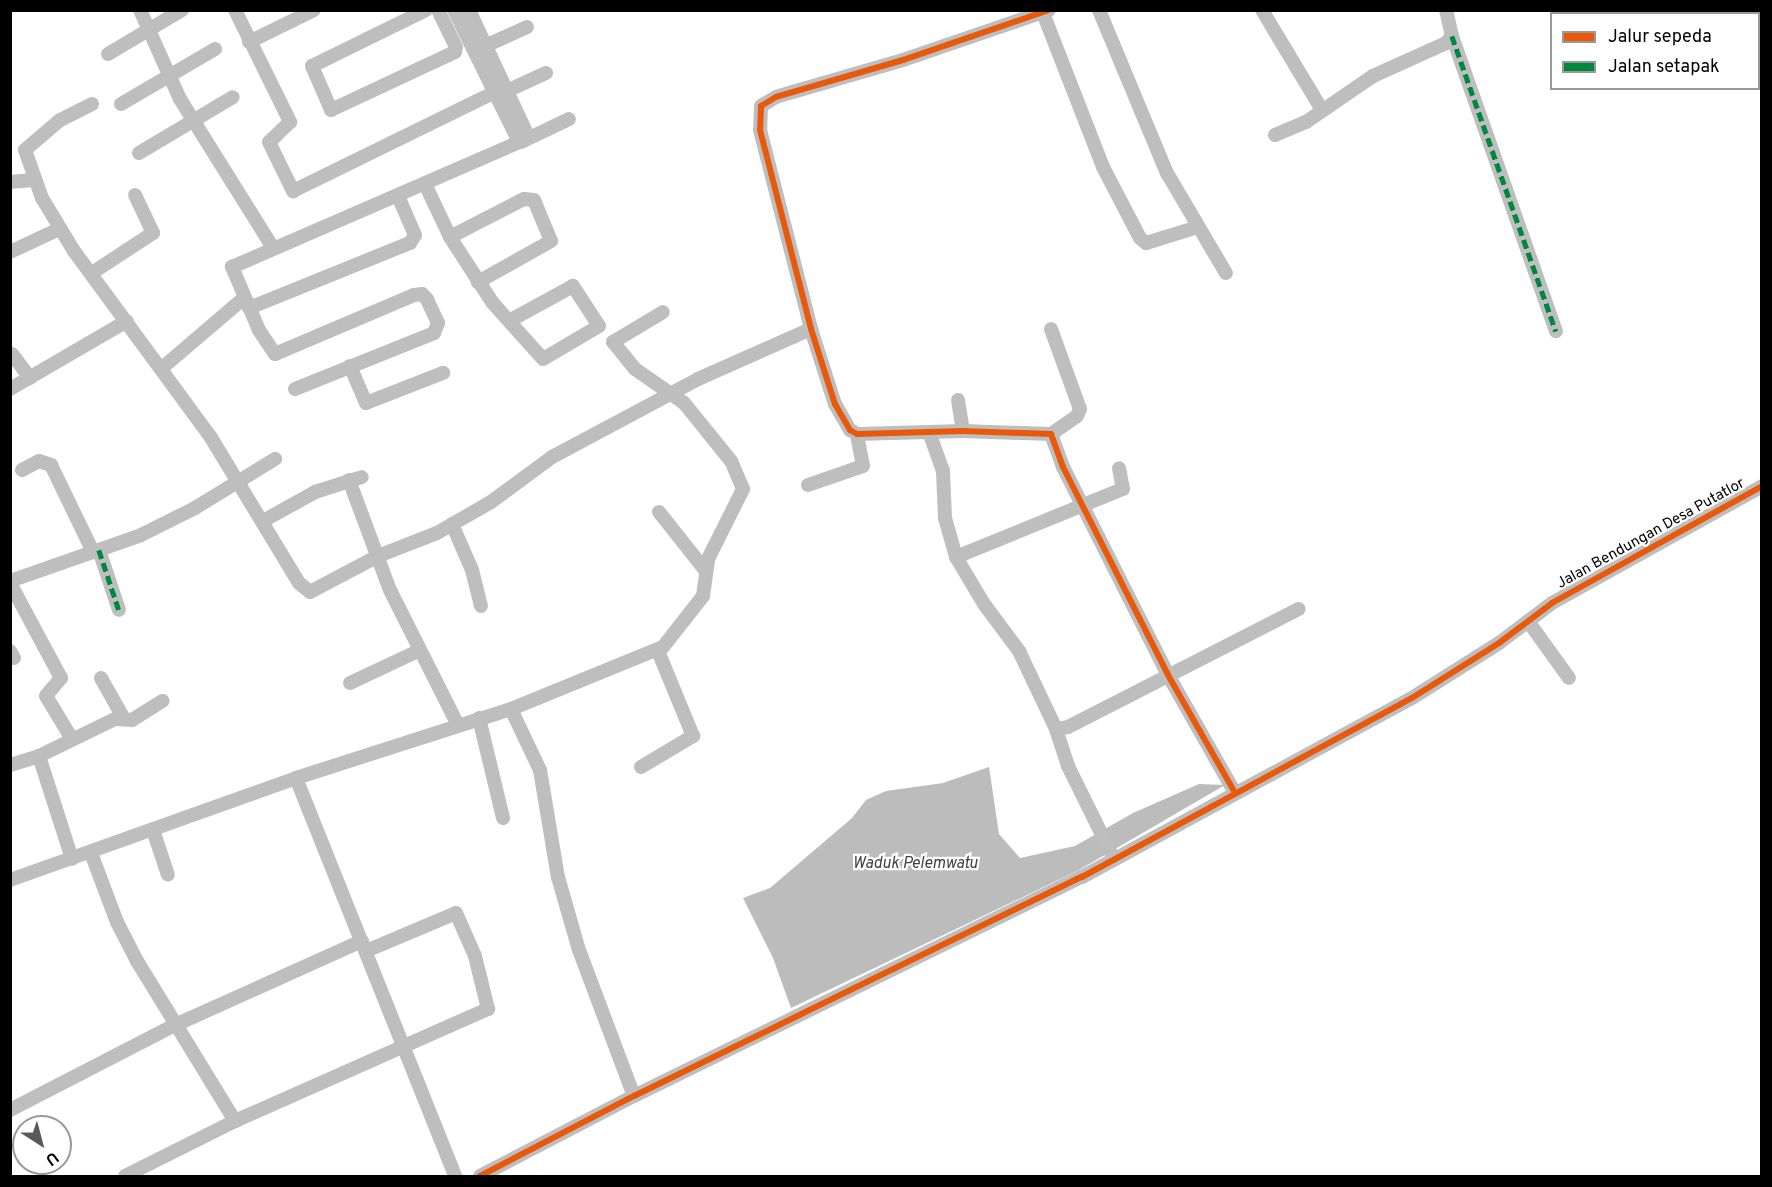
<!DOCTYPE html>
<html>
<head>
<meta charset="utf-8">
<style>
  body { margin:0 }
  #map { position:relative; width:1772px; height:1187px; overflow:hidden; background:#fff; font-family:Overpass,sans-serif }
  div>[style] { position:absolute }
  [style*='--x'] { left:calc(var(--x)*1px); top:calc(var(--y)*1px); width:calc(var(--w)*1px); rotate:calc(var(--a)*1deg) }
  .water>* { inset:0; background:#bcbcbc }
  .minor>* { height:14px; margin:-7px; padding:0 7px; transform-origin:7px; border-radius:7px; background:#bebebe }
  .quiet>* { height:4.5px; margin-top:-2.25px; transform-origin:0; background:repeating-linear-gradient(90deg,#00873e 0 9px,transparent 0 13.5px) }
  .cycleway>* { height:6px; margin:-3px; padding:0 3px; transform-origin:3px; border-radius:3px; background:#e8590c }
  span { translate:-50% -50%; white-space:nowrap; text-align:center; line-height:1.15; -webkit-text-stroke:4.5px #fff; paint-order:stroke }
  .street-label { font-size:15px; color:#000 }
  .water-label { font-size:16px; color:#404040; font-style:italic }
  .frame { position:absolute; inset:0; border:12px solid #000; pointer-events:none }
  .legend { position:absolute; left:1550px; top:12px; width:210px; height:78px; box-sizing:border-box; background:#fff; border:2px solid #999; margin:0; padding:8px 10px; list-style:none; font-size:18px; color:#000 }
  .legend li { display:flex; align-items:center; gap:12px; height:30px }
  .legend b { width:30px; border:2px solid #999 }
  .north { position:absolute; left:12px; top:1115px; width:60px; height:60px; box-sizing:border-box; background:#fff; border:2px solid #999; border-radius:50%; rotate:144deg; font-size:16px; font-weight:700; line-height:24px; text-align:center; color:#000 }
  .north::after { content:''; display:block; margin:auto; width:21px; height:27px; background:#595959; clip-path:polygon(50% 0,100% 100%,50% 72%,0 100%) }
</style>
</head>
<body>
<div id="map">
  <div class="water">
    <i style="clip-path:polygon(989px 767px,999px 834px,1020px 858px,1075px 846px,1133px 813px,1199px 784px,1225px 785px,1079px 870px,791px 1008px,773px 958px,743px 898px,770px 888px,852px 818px,866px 800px,886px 791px,943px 783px)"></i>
  </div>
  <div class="minor">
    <i style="--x:140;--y:10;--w:98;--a:65.8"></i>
    <i style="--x:180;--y:99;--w:176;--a:58"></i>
    <i style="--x:235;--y:10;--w:125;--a:63.8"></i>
    <i style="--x:290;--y:122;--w:29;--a:136"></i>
    <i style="--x:269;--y:142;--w:55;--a:63.9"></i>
    <i style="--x:293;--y:191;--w:225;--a:-26.1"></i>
    <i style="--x:426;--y:10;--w:127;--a:153.8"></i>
    <i style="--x:312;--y:66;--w:48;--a:66.6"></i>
    <i style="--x:331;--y:110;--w:137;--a:-25.1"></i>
    <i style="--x:455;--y:52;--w:5;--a:-79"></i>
    <i style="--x:456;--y:47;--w:41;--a:-115.9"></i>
    <i style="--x:469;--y:10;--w:141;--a:64.9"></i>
    <i style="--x:1049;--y:10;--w:154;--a:161.1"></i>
    <i style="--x:903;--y:60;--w:132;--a:163.8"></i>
    <i style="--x:776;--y:97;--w:17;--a:149"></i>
    <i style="--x:761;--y:106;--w:24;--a:92"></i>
    <i style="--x:760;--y:130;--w:205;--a:75.6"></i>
    <i style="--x:811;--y:329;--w:79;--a:72.3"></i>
    <i style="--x:835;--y:404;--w:30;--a:60"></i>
    <i style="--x:850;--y:430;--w:8;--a:30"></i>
    <i style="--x:857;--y:434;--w:106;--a:-1.6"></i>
    <i style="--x:963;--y:431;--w:88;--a:2"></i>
    <i style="--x:1051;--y:434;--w:35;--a:70"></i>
    <i style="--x:1063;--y:467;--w:233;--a:63.2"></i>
    <i style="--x:1168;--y:675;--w:133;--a:60.4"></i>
    <i style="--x:1099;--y:10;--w:177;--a:67.4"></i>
    <i style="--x:1167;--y:173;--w:116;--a:59.5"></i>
    <i style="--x:1262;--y:10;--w:117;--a:59"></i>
    <i style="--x:1573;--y:10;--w:4;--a:76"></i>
    <i style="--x:1043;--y:13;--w:165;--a:68.7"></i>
    <i style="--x:1103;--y:167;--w:80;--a:62.5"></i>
    <i style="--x:1140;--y:238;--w:8;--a:40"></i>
    <i style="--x:1146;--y:243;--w:54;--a:-17.1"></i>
    <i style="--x:1452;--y:36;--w:313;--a:70.6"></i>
    <i style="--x:249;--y:42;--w:72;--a:-26.2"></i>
    <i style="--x:485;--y:46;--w:46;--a:-24.3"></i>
    <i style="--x:108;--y:54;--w:86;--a:-30.7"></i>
    <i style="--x:507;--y:91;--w:43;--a:-24.8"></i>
    <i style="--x:92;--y:104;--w:36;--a:153"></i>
    <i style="--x:60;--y:120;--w:46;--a:139.4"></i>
    <i style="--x:25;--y:150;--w:51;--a:70.5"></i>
    <i style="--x:42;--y:198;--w:62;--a:58.9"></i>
    <i style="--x:74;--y:251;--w:230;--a:53.7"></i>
    <i style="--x:210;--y:436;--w:172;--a:58.8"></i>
    <i style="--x:299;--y:583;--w:14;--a:39"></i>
    <i style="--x:310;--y:592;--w:77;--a:-27.9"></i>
    <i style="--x:378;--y:556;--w:63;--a:-21.3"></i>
    <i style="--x:437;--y:533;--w:62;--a:-29.9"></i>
    <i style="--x:491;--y:502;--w:76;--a:-36.4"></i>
    <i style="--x:552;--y:457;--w:166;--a:-28.1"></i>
    <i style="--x:698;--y:379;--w:124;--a:-23.9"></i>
    <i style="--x:121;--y:104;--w:109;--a:-30.3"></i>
    <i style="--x:1275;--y:135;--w:34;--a:-23"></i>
    <i style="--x:1306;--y:122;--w:81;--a:-34.5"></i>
    <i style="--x:1373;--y:76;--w:80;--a:-24.3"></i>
    <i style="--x:1446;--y:43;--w:9;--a:-49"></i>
    <i style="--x:1452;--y:36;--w:27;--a:-103"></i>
    <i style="--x:521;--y:142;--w:53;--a:-25.6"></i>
    <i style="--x:139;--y:153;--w:109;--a:-30.8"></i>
    <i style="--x:10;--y:182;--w:24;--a:-5"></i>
    <i style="--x:425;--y:184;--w:59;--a:64.7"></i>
    <i style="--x:450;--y:237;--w:83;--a:-27.2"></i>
    <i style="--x:524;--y:199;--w:10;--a:6"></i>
    <i style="--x:534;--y:200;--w:44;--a:67.5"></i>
    <i style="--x:551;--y:241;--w:84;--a:150.7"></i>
    <i style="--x:450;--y:237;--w:77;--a:57.1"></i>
    <i style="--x:492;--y:302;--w:76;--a:48.2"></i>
    <i style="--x:543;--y:359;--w:65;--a:-30.5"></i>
    <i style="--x:599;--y:326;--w:48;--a:-123"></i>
    <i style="--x:573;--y:286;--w:71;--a:151.3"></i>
    <i style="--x:10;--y:252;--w:54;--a:-25.1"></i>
    <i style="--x:92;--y:273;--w:73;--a:-33.3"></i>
    <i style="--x:153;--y:233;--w:42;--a:-115.3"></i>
    <i style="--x:249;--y:308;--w:174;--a:-22"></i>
    <i style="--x:410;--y:243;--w:9;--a:-58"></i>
    <i style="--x:415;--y:235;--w:43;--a:-113.6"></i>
    <i style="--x:1051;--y:329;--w:85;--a:70.1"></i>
    <i style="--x:1080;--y:409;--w:8;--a:113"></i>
    <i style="--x:1077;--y:416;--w:32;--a:145"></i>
    <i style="--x:12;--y:354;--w:30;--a:53"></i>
    <i style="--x:350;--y:366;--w:40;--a:66.6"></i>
    <i style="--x:366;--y:403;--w:83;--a:-21.3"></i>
    <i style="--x:162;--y:368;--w:108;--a:-40.5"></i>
    <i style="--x:10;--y:389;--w:135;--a:-30.2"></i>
    <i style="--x:295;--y:389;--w:150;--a:-21.9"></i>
    <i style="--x:434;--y:333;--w:11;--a:-68"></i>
    <i style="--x:438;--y:323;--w:26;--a:-115"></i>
    <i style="--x:427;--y:299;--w:7;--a:-135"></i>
    <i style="--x:422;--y:294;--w:8;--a:173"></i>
    <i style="--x:414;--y:295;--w:151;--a:157"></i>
    <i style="--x:275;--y:354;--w:29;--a:-124"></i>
    <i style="--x:259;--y:330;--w:69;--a:-113.2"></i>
    <i style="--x:232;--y:267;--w:313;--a:-23.5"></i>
    <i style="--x:519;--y:142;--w:147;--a:-116.2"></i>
    <i style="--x:958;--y:400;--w:31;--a:81"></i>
    <i style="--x:929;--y:432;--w:41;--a:70.3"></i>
    <i style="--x:943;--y:471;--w:47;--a:87.6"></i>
    <i style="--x:945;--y:518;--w:41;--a:74.2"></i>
    <i style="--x:956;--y:557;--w:55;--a:59.2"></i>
    <i style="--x:984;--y:604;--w:59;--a:53.3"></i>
    <i style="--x:1019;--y:651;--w:86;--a:64.6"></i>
    <i style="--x:1056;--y:729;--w:12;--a:-9"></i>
    <i style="--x:1068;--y:727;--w:259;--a:-27.1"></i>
    <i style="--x:22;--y:470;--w:19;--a:-28"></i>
    <i style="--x:39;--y:461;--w:13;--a:18"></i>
    <i style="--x:51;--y:465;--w:97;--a:64.2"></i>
    <i style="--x:349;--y:480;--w:117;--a:69.6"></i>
    <i style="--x:390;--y:590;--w:151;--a:63.3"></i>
    <i style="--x:808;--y:485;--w:58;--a:-19.1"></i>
    <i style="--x:863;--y:466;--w:33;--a:-101"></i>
    <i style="--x:659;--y:512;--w:74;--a:51.6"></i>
    <i style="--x:263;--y:521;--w:60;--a:-29.1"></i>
    <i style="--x:315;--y:492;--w:49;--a:-17.7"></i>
    <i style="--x:452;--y:524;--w:50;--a:66.5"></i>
    <i style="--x:472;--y:570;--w:37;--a:76"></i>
    <i style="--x:99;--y:550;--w:63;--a:71.6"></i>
    <i style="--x:956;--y:557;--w:180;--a:-22.2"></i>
    <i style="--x:1123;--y:489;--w:21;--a:-101"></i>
    <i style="--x:10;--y:581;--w:139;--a:-19.3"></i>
    <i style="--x:141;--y:535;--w:60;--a:-26.6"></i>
    <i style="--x:195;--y:508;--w:94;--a:-31.5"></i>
    <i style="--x:10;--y:583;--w:108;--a:61.8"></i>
    <i style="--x:61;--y:678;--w:23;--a:130"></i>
    <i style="--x:46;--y:696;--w:50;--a:58.8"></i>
    <i style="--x:1528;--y:621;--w:70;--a:54.3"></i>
    <i style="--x:10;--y:651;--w:8;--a:60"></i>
    <i style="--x:101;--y:678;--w:47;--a:60.7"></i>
    <i style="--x:350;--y:683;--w:77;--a:-25.2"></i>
    <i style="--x:511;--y:709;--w:68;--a:64.6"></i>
    <i style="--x:540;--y:770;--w:109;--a:80.5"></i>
    <i style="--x:558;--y:877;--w:76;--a:74"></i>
    <i style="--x:579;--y:950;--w:156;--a:69.4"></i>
    <i style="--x:479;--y:718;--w:103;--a:76.5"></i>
    <i style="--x:1056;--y:729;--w:39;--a:72"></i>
    <i style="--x:1068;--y:766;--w:104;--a:63.7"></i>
    <i style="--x:39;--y:756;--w:108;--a:72.2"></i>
    <i style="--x:10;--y:765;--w:30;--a:-17"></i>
    <i style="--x:39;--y:756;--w:85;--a:-26"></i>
    <i style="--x:115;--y:719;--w:17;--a:3"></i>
    <i style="--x:132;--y:720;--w:36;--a:-32"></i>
    <i style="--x:641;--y:767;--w:61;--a:-30.8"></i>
    <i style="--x:693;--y:736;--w:92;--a:-112.4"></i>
    <i style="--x:296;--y:778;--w:429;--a:68.2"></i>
    <i style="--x:153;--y:830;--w:47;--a:71.6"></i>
    <i style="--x:91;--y:853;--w:74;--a:69.4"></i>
    <i style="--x:117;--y:922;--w:44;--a:62.9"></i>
    <i style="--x:137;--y:961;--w:188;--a:58.5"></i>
    <i style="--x:10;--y:880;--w:304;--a:-19.6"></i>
    <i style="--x:296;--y:778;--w:226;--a:-17.8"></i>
    <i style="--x:511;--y:709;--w:164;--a:-22.2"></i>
    <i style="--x:663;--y:647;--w:65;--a:-51.9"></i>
    <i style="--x:703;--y:596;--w:37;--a:-82"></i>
    <i style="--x:708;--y:559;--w:78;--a:-63.4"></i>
    <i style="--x:743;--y:489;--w:30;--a:-113"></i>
    <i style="--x:731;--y:461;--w:75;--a:-129"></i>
    <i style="--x:684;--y:403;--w:60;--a:-145.2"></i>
    <i style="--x:635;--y:369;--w:35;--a:-129"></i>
    <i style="--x:613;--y:342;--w:58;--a:-31"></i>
    <i style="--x:10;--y:1110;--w:186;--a:-27.3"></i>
    <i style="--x:175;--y:1025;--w:205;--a:-24.2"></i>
    <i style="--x:125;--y:1176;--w:123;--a:-26.6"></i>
    <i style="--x:235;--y:1121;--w:277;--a:-23.9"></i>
    <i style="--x:488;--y:1009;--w:55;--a:-103.8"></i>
    <i style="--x:475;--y:956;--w:47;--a:-113.8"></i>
    <i style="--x:456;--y:913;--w:98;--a:157.1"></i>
    <i style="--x:480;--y:1176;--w:174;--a:-27.5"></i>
    <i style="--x:634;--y:1096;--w:499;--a:-26.1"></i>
    <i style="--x:1082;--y:877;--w:375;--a:-28.5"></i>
    <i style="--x:1412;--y:698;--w:103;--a:-32.3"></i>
    <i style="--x:1499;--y:643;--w:66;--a:-37"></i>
    <i style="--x:1552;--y:603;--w:240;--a:-29.1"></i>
  </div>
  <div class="quiet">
    <i style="--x:1452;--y:36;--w:313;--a:70.6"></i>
    <i style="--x:99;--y:550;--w:63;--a:71.6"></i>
  </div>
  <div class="cycleway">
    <i style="--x:1049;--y:10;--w:154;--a:161.1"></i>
    <i style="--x:903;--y:60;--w:132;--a:163.8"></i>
    <i style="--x:776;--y:97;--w:17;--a:149"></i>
    <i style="--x:761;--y:106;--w:24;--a:92"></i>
    <i style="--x:760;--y:130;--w:205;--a:75.6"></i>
    <i style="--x:811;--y:329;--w:79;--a:72.3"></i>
    <i style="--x:835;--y:404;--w:30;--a:60"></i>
    <i style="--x:850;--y:430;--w:8;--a:30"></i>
    <i style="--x:857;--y:434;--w:106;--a:-1.6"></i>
    <i style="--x:963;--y:431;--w:88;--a:2"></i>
    <i style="--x:1051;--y:434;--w:35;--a:70"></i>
    <i style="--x:1063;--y:467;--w:233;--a:63.2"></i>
    <i style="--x:1168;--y:675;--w:133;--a:60.4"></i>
    <i style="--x:480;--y:1176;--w:174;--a:-27.5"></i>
    <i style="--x:634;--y:1096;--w:499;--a:-26.1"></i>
    <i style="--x:1082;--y:877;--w:375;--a:-28.5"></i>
    <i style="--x:1412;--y:698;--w:103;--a:-32.3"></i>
    <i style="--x:1499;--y:643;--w:66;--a:-37"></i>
    <i style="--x:1552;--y:603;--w:240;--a:-29.1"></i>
  </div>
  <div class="street-label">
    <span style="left:1651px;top:534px;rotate:-29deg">Jalan Bendungan Desa Putatlor</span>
  </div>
  <div class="water-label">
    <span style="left:915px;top:864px">Waduk Pelemwatu</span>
  </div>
  <div class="frame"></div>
  <ul class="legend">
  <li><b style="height:8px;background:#e8590c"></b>Jalur sepeda</li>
  <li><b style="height:8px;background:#00873e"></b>Jalan setapak</li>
  </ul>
  <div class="north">U</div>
</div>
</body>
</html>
